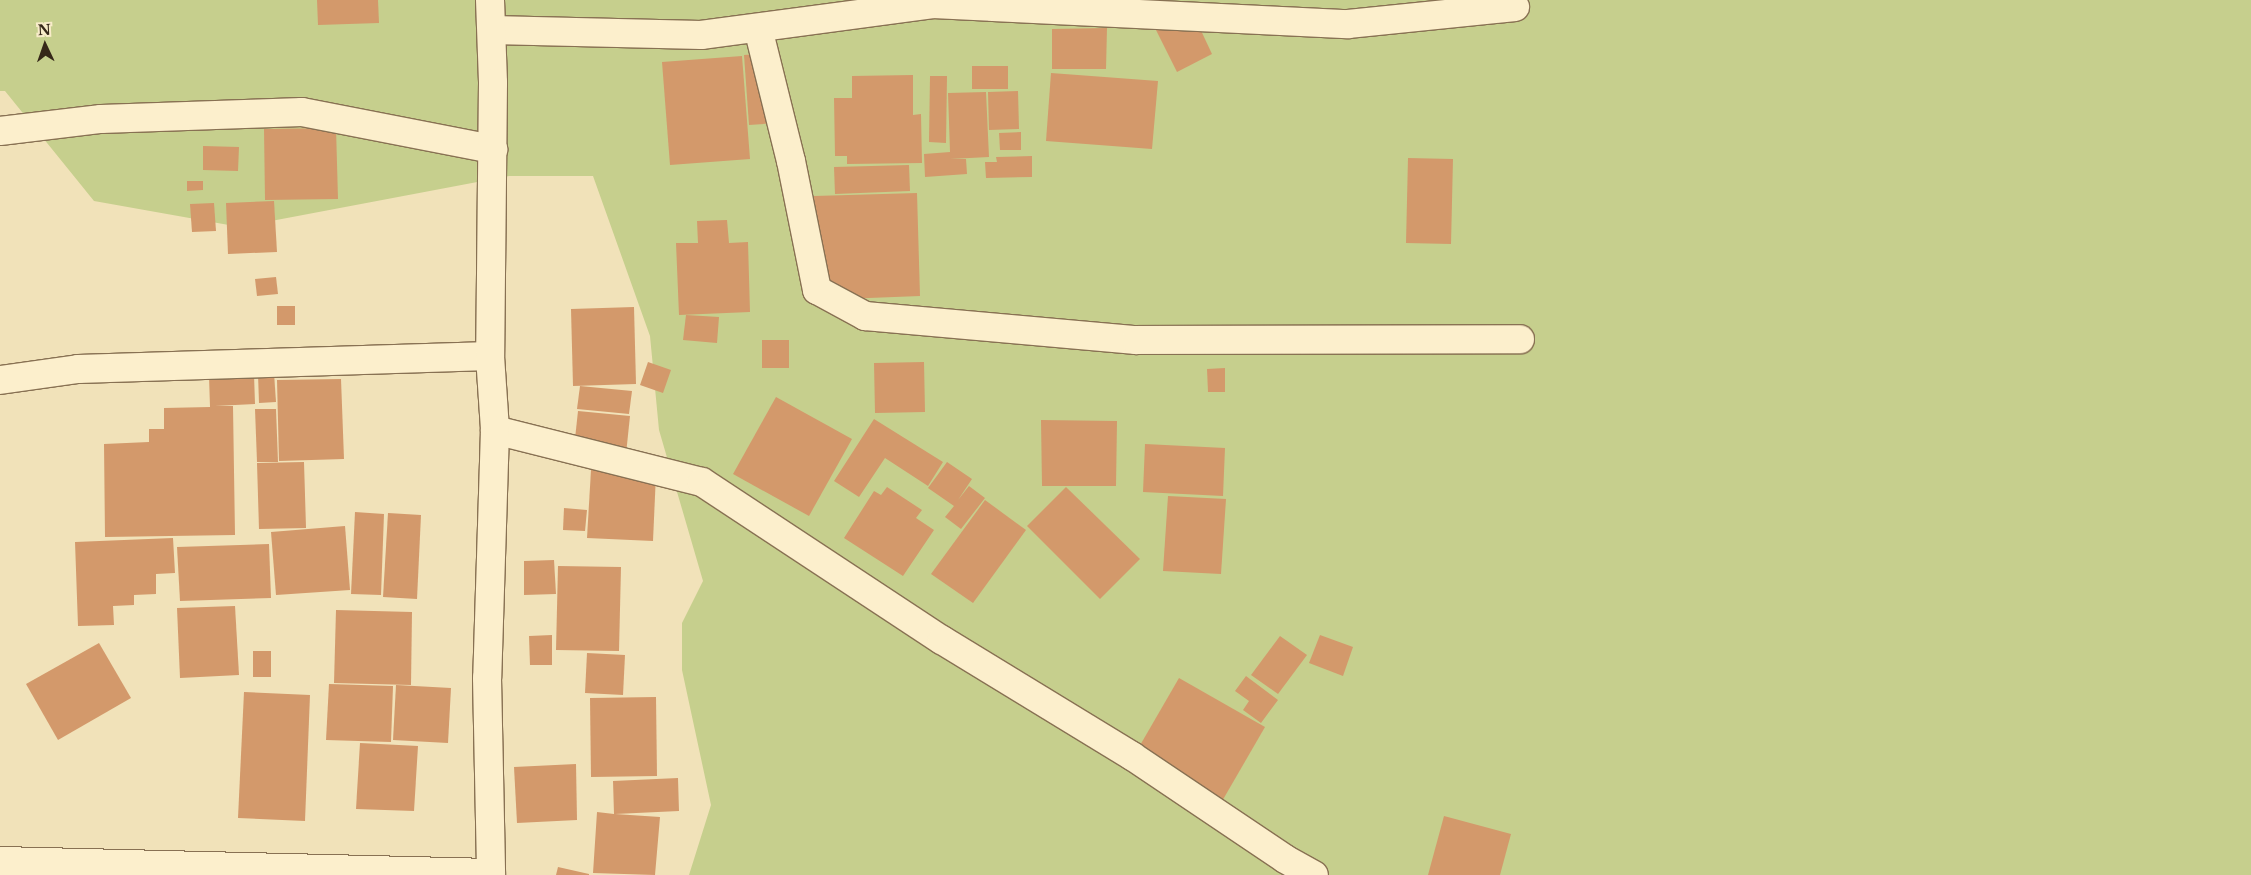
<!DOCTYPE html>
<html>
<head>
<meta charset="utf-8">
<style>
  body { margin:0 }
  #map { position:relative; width:2251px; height:875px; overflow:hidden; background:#f1e2b9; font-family:"Libre Baskerville",serif }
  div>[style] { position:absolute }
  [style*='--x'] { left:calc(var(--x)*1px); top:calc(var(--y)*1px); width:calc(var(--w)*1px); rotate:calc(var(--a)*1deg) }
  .green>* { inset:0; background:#c6cf8d }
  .building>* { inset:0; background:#d3996b }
  .roads { filter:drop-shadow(1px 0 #887153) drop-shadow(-1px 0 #887153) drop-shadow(0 1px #887153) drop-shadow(0 -1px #887153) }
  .street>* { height:28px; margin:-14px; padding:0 14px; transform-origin:14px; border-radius:14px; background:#fcefcc }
  .secondary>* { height:28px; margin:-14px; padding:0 14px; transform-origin:14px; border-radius:14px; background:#fcefcc }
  span { translate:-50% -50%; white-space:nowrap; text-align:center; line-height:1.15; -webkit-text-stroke:4px #f8ecc9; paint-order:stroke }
  .north { position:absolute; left:20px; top:20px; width:50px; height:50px; -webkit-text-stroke:4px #f8ecc9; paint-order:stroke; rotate:357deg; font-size:14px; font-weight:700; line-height:20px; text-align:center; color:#362819 }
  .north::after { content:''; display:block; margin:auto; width:18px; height:22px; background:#362819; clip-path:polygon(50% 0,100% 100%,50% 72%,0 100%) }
</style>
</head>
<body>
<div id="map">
  <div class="green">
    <i style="clip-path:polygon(0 0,2251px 0,2251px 875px,689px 875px,711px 805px,682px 670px,682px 623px,703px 581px,659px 430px,650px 336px,593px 176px,509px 176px,240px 227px,94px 201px,5px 91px,0 91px)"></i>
  </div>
  <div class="building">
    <i style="clip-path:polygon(317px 0,378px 0,379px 23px,318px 25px)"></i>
    <i style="clip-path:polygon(1189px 5px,1212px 54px,1177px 72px,1152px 22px)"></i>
    <i style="clip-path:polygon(1107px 28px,1106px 69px,1052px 69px,1052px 29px)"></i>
    <i style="clip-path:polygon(772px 53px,778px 123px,749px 125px,744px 55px)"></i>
    <i style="clip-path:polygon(742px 56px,750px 159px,670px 165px,662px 62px)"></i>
    <i style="clip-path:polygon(972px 66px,1008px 66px,1008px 89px,972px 89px)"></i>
    <i style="clip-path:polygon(1051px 73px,1158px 81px,1152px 149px,1046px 141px)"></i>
    <i style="clip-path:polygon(913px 75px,913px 115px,921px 114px,922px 163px,847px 164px,847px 156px,835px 156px,834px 98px,852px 98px,852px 76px)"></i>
    <i style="clip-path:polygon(930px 76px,947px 76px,946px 143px,929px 142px)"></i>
    <i style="clip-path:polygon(1018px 91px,1019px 129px,989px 130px,988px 92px)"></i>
    <i style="clip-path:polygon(986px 92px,989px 157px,950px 159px,966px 159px,967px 174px,925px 177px,924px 154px,950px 152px,948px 93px)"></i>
    <i style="clip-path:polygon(336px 128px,338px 199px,265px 200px,264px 129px)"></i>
    <i style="clip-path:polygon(1021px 132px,1021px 150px,1000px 150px,999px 133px)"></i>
    <i style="clip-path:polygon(203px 146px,239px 147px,238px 171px,203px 170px)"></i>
    <i style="clip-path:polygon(1032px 156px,1032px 177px,986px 178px,985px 162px,997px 162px,996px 157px)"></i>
    <i style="clip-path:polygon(1408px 158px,1453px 159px,1451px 244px,1406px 243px)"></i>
    <i style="clip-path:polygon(909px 165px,910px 191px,835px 194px,834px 167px)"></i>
    <i style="clip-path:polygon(187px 181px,203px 181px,203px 190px,187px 191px)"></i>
    <i style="clip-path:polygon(917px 193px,920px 296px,817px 300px,814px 196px)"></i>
    <i style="clip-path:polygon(274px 201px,277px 252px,228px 254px,226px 203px)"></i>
    <i style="clip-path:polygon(214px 203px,216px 231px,192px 232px,190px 204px)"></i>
    <i style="clip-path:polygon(727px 220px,729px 243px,748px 242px,750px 312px,679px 315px,676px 243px,698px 243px,697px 221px)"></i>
    <i style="clip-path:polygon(276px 277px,278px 294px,257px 296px,255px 279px)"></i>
    <i style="clip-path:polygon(277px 306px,295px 306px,295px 325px,277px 325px)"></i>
    <i style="clip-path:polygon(634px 307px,636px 384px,573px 386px,571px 309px)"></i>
    <i style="clip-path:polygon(686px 315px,719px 317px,717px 343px,683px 340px)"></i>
    <i style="clip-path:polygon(762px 340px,789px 340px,789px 368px,762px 368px)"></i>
    <i style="clip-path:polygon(648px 362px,671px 370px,663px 393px,640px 385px)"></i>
    <i style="clip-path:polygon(924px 362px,925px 412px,875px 413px,874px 363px)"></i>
    <i style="clip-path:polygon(1225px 368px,1225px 392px,1208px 392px,1207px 369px)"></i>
    <i style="clip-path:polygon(274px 373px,276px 402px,259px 403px,258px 374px)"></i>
    <i style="clip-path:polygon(254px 374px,255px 404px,215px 406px,233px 406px,235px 535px,105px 537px,104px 444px,149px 442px,149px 429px,164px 429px,164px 408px,210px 407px,209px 376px)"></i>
    <i style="clip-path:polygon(341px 379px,344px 459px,279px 461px,277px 380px)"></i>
    <i style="clip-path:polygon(580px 386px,632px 391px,629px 414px,577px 409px)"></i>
    <i style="clip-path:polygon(776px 397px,852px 439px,809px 516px,733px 474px)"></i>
    <i style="clip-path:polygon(255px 409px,276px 409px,278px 462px,257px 462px)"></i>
    <i style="clip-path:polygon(578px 411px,630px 416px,626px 454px,574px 448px)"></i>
    <i style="clip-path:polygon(874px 419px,943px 462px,928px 486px,885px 458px,859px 497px,834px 481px)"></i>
    <i style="clip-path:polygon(1041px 420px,1117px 421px,1116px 486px,1042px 486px)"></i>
    <i style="clip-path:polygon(1145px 444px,1225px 448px,1223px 496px,1143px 492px)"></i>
    <i style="clip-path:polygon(304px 462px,306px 528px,259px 529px,257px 463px)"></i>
    <i style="clip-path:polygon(947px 462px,972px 479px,958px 500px,969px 486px,985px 498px,961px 529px,945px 517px,954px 506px,928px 488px)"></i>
    <i style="clip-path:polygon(591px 470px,656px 474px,653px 541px,587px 538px)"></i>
    <i style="clip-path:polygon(887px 487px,922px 510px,916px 518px,934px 530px,903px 576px,844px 538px,874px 491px,881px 495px)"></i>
    <i style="clip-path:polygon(1066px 487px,1140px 559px,1100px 599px,1027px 526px)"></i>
    <i style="clip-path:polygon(1168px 496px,1226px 499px,1221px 574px,1163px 571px)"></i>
    <i style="clip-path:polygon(985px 500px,1026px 530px,973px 603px,931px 574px)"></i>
    <i style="clip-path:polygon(564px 508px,587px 510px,585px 531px,563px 530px)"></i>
    <i style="clip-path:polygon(355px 512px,384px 514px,381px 595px,351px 594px)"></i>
    <i style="clip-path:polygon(388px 513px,421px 515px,417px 599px,383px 597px)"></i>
    <i style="clip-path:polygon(345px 526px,350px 590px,276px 595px,271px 532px)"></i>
    <i style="clip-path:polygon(173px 538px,175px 573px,156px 574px,156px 594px,134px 595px,134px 605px,113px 606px,114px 625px,78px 626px,75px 542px)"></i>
    <i style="clip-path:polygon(269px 544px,271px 598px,180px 601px,177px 547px)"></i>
    <i style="clip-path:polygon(554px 560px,556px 594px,524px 595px,524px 561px)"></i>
    <i style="clip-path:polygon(558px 566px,621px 567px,619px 651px,556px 650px)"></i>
    <i style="clip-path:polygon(235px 606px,239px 675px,180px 678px,177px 608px)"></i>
    <i style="clip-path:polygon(336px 610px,412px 612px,411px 685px,334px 683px)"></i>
    <i style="clip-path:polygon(552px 635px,552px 665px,530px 665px,529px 636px)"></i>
    <i style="clip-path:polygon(1320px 635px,1353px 647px,1343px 676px,1309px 663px)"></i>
    <i style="clip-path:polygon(1280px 636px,1307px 655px,1278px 694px,1251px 675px)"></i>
    <i style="clip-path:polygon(99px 643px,131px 698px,58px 740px,26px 684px)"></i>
    <i style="clip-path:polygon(253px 651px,271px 651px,271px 677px,253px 677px)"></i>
    <i style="clip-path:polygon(587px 653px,625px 655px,623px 695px,585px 693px)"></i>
    <i style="clip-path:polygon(1246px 676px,1278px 700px,1261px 723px,1243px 710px,1249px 701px,1235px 691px)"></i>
    <i style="clip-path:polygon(1179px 678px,1265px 727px,1221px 803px,1135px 754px)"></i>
    <i style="clip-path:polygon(329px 684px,393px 686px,391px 742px,326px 740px)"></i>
    <i style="clip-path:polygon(396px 685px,451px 688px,448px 743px,393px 740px)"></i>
    <i style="clip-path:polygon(244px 692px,310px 695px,305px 821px,238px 818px)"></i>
    <i style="clip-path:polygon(656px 697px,657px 776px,591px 777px,590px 698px)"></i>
    <i style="clip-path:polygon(360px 743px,418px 746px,414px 811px,356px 809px)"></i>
    <i style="clip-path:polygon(576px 764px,577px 820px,517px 823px,514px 767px)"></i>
    <i style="clip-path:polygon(678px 778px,679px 811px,615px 814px,660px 817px,655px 875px,593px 873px,597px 812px,614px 814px,613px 781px)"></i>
    <i style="clip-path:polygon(1444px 816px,1511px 834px,1500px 875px,1428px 875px)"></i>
    <i style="clip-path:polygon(558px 867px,589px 874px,589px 875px,556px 875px)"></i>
  </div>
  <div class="roads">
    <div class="street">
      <i style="--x:758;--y:28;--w:137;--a:76.1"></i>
      <i style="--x:791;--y:161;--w:132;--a:78.6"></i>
      <i style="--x:817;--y:290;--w:55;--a:28.4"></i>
      <i style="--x:865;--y:316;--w:272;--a:5.1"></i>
      <i style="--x:1136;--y:340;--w:384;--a:-0.1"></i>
      <i style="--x:492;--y:30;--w:209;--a:1.4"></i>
      <i style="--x:701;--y:35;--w:234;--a:-7.6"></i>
      <i style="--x:933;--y:4;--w:415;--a:2.8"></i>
      <i style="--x:1348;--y:24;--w:168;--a:-5.8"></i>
      <i style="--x:0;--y:131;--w:102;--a:-6.8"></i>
      <i style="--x:101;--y:119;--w:201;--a:-2"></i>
      <i style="--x:302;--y:112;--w:195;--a:11"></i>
      <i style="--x:0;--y:380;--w:79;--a:-8"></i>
      <i style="--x:78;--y:369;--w:412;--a:-1.8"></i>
      <i style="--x:495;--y:430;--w:213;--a:14.1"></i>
      <i style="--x:702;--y:482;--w:287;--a:33.4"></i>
      <i style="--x:942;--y:640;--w:223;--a:31.4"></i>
      <i style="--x:1132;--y:756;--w:184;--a:33.9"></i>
      <i style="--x:1285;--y:859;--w:33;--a:29"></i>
      <i style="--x:0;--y:861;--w:491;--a:1.4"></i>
    </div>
    <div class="secondary">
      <i style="--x:490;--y:0;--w:83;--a:87.9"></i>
      <i style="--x:493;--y:83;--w:273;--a:90.6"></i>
      <i style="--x:490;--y:356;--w:74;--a:86.1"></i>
      <i style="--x:495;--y:430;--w:248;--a:91.8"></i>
      <i style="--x:487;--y:678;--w:197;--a:88.8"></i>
    </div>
  </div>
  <div class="north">N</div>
</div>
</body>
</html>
